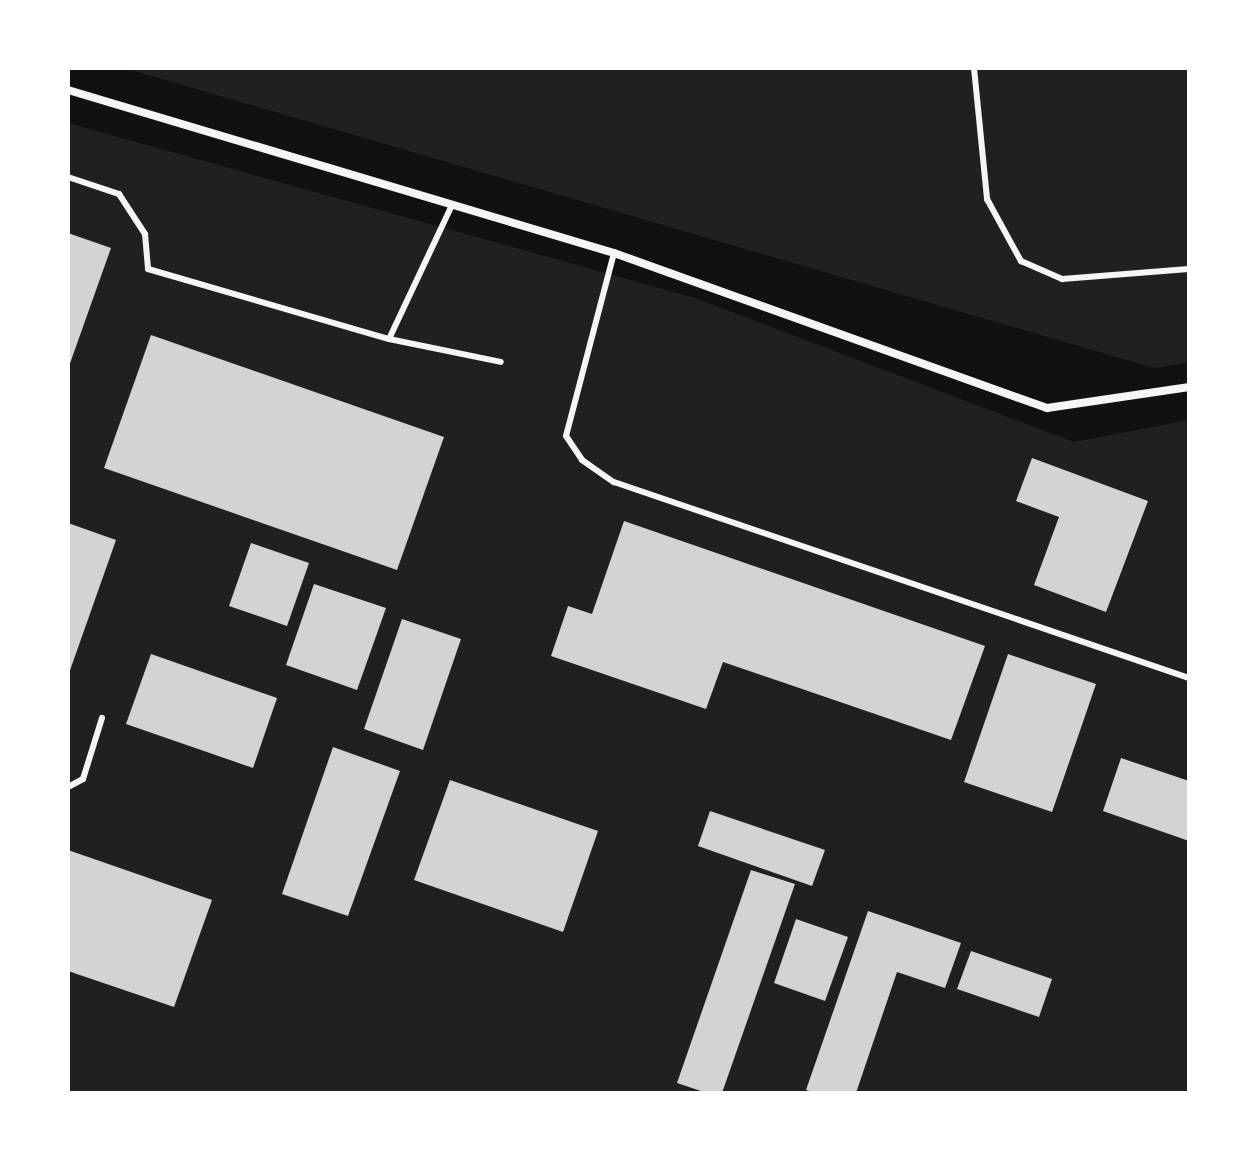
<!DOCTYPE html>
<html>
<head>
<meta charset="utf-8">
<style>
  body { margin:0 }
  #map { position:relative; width:1257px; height:1161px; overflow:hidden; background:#111; font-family:Ubuntu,sans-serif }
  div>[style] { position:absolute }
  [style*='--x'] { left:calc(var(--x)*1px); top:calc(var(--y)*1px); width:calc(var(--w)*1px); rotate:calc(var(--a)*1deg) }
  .green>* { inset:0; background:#202020 }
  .building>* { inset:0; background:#d3d3d3 }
  .service>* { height:6px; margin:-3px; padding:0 3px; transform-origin:3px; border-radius:3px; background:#f5f5f5 }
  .minor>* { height:8px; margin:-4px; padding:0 4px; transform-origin:4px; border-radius:4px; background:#f5f5f5 }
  span { translate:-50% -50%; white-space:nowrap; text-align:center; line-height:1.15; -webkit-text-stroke:8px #fff; paint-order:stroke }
  .frame { position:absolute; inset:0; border:70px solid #fff; pointer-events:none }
</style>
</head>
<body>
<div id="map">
  <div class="green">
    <i style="clip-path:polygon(124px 68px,1189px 68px,1189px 363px,1154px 368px)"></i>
    <i style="clip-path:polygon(68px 123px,695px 298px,1074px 442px,1189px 420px,1189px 1093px,68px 1093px)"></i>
  </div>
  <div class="building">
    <i style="clip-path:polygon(68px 233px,111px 248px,68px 369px)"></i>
    <i style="clip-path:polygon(151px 335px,444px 437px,397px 570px,104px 468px)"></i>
    <i style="clip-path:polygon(1032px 458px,1148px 501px,1106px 612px,1034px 585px,1059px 517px,1016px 501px)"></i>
    <i style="clip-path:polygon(624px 521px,985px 646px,951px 740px,723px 662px,706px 709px,551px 656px,568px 606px,592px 614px)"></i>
    <i style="clip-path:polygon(68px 523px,116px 540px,68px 676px)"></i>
    <i style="clip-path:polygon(251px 543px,309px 563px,287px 626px,229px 606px)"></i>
    <i style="clip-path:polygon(314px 584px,386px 608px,357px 690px,286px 665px)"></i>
    <i style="clip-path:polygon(402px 619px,461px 639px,423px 750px,364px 729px)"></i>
    <i style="clip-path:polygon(151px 654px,277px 698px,253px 768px,126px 724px)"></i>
    <i style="clip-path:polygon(1008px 654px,1096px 684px,1052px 812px,964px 782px)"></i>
    <i style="clip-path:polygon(333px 747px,400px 771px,348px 916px,282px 894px)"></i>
    <i style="clip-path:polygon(1121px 758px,1189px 781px,1189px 841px,1103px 811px)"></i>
    <i style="clip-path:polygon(450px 780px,598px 831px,563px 932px,414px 880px)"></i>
    <i style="clip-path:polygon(710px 811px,825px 850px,812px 886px,698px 846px)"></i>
    <i style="clip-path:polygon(68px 850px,212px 900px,174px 1007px,68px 971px)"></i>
    <i style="clip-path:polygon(751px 870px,795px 884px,722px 1093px,707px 1093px,677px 1083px)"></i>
    <i style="clip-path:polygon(868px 911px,961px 943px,945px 988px,897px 972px,856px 1093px,816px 1093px,806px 1090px)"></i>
    <i style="clip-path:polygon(796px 919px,848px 937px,825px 1001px,774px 983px)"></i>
    <i style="clip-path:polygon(971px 951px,1052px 979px,1039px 1017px,957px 989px)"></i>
  </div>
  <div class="service">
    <i style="--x:974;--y:68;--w:132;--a:84.3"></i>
    <i style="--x:987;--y:199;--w:71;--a:61.3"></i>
    <i style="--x:1021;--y:261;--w:45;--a:23.7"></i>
    <i style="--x:1062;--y:279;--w:127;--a:-4.5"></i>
    <i style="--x:68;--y:177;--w:54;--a:18.4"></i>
    <i style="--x:119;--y:194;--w:48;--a:57"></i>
    <i style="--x:145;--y:234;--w:35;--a:85"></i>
    <i style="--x:148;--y:269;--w:251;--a:16.2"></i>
    <i style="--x:389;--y:339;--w:114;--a:11.6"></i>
    <i style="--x:614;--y:253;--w:189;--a:104.7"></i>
    <i style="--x:566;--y:436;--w:29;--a:56"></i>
    <i style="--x:582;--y:460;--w:39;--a:35"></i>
    <i style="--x:614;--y:482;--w:607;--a:18.82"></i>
    <i style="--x:389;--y:339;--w:148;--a:-64.8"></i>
    <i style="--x:68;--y:787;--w:17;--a:-28"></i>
    <i style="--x:83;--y:779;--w:64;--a:-72.7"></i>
  </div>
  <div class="minor">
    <i style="--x:68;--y:90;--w:570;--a:16.62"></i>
    <i style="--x:614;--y:253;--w:460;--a:19.7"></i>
    <i style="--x:1047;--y:408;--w:144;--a:-8.4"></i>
  </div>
  <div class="frame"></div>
</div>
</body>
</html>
